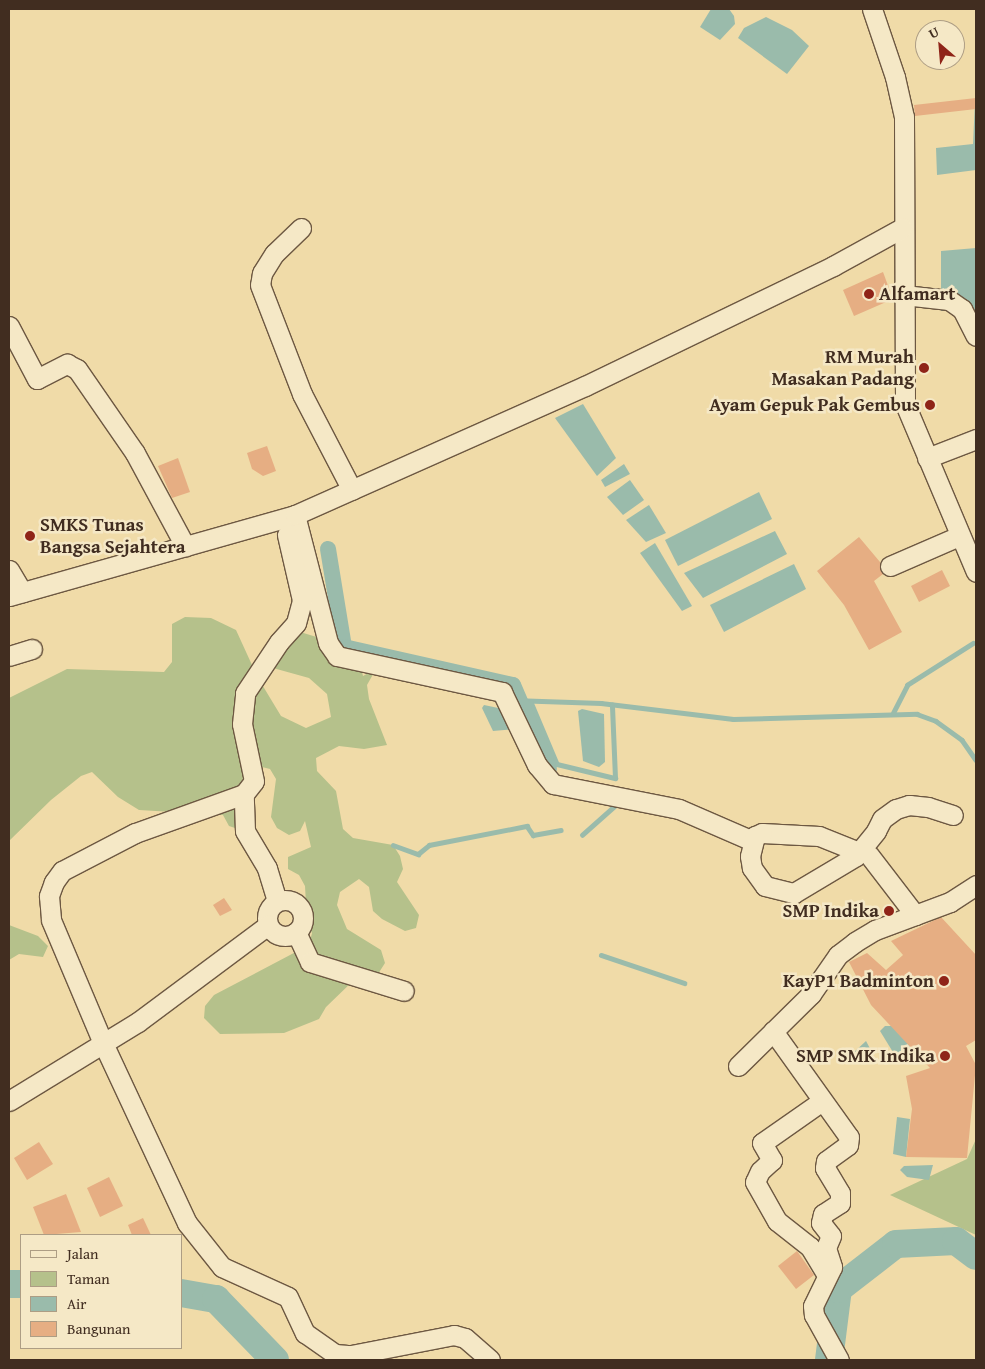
<!DOCTYPE html>
<html>
<head>
<meta charset="utf-8">
<style>
  body { margin:0 }
  #map { position:relative; width:985px; height:1369px; overflow:hidden; background:#f0dba8; font-family:"Gentium Book Plus",serif }
  div>[style] { position:absolute }
  [style*='--x'] { left:calc(var(--x)*1px); top:calc(var(--y)*1px); width:calc(var(--w)*1px); rotate:calc(var(--a)*1deg) }
  .green>* { inset:0; background:#b5c18b }
  .water>* { inset:0; background:#9abbab }
  .stream>* { height:4.5px; margin:-2.25px; padding:0 2.25px; transform-origin:2.25px; border-radius:2.25px; background:#9abbab }
  .canal>* { height:16px; margin:-8px; padding:0 8px; transform-origin:8px; border-radius:8px; background:#9abbab }
  .river>* { height:28px; margin:-14px; padding:0 14px; transform-origin:14px; border-radius:14px; background:#9abbab }
  .building>* { inset:0; background:#e6ae83 }
  .roads { filter:drop-shadow(1px 0 #6d5842) drop-shadow(-1px 0 #6d5842) drop-shadow(0 1px #6d5842) drop-shadow(0 -1px #6d5842) }
  .minor>* { height:19px; margin:-9.5px; padding:0 9.5px; transform-origin:9.5px; border-radius:9.5px; background:#f5e8c6 }
  .minor>.ring { margin:-9.5px; padding:0; box-sizing:content-box; background:none; border:19px solid #f5e8c6; border-radius:50% }
  .dots>* { width:14px; height:14px; translate:-50% -50%; box-sizing:border-box; border:2px solid #f5e8c6; border-radius:50% }
  span { translate:-50% -50%; white-space:nowrap; text-align:center; line-height:1.15; -webkit-text-stroke:5px #f5e8c6; paint-order:stroke }
  .poi-label { font-size:19px; color:#412d20; font-weight:700 }
  .left { translate:0 -50%; text-align:left }
  .right { translate:-100% -50%; text-align:right }
  .frame { position:absolute; inset:0; border:10px solid #412d20; pointer-events:none }
  .legend { position:absolute; left:20px; top:1234px; width:162px; height:115px; box-sizing:border-box; background:#f5e8c6; border:1px solid #ad9d84; margin:0; padding:6px 9px; list-style:none; font-size:15px; color:#412d20 }
  .legend li { display:flex; align-items:center; gap:10px; height:25px }
  .legend b { width:25px; border:1px solid #ad9d84 }
  .north { position:absolute; left:915px; top:20px; width:50px; height:50px; box-sizing:border-box; background:#f5e8c6; border:1px solid #ad9d84; border-radius:50%; rotate:333deg; font-size:14px; font-weight:700; line-height:20px; text-align:center; color:#412d20 }
  .north::after { content:''; display:block; margin:auto; width:18px; height:22px; background:#8f2418; clip-path:polygon(50% 0,100% 100%,50% 72%,0 100%) }
</style>
</head>
<body>
<div id="map">
  <div class="green">
    <i style="clip-path:polygon(185px 617px,211px 618px,236px 630px,258px 678px,281px 716px,306px 728px,331px 717px,327px 694px,309px 678px,273px 668px,268px 658px,297px 631px,323px 639px,343px 639px,344px 647px,358px 655px,363px 676px,376px 669px,367px 685px,369px 699px,387px 745px,364px 749px,339px 746px,316px 758px,317px 771px,336px 791px,343px 829px,353px 838px,393px 845px,400px 856px,403px 869px,397px 882px,419px 915px,416px 928px,405px 931px,382px 919px,373px 911px,369px 887px,359px 879px,340px 892px,337px 905px,347px 929px,381px 950px,385px 963px,378px 974px,354px 980px,326px 1007px,319px 1019px,284px 1033px,220px 1034px,204px 1018px,205px 1006px,214px 995px,309px 945px,312px 933px,307px 922px,305px 886px,299px 875px,288px 869px,288px 857px,311px 847px,305px 821px,300px 831px,289px 835px,277px 828px,271px 817px,276px 779px,270px 769px,258px 766px,241px 830px,229px 826px,223px 815px,139px 810px,118px 797px,92px 772px,81px 776px,51px 800px,9px 841px,9px 698px,67px 669px,164px 672px,172px 662px,172px 624px)"></i>
    <i style="clip-path:polygon(9px 925px,38px 936px,48px 946px,43px 957px,19px 954px,9px 960px)"></i>
    <i style="clip-path:polygon(976px 1139px,976px 1235px,890px 1195px,967px 1159px)"></i>
  </div>
  <div class="water">
    <i style="clip-path:polygon(711px 9px,729px 9px,734px 16px,735px 24px,720px 40px,700px 27px)"></i>
    <i style="clip-path:polygon(766px 17px,792px 30px,809px 46px,787px 74px,738px 38px,744px 28px)"></i>
    <i style="clip-path:polygon(976px 79px,976px 170px,937px 175px,936px 148px,973px 144px)"></i>
    <i style="clip-path:polygon(976px 248px,976px 311px,941px 311px,941px 251px)"></i>
    <i style="clip-path:polygon(583px 404px,616px 458px,597px 476px,555px 418px)"></i>
    <i style="clip-path:polygon(624px 464px,630px 474px,605px 487px,601px 480px)"></i>
    <i style="clip-path:polygon(630px 480px,644px 500px,623px 515px,607px 497px)"></i>
    <i style="clip-path:polygon(759px 492px,772px 519px,678px 566px,665px 540px)"></i>
    <i style="clip-path:polygon(649px 505px,666px 533px,646px 542px,626px 520px)"></i>
    <i style="clip-path:polygon(775px 531px,787px 554px,703px 598px,684px 573px)"></i>
    <i style="clip-path:polygon(655px 543px,692px 606px,682px 611px,640px 553px)"></i>
    <i style="clip-path:polygon(794px 564px,806px 589px,724px 632px,710px 605px)"></i>
    <i style="clip-path:polygon(484px 705px,512px 711px,517px 729px,493px 731px,482px 708px)"></i>
    <i style="clip-path:polygon(582px 709px,604px 714px,605px 762px,599px 767px,583px 761px,578px 711px)"></i>
    <i style="clip-path:polygon(885px 1026px,898px 1026px,915px 1055px,899px 1062px,880px 1031px)"></i>
    <i style="clip-path:polygon(866px 1041px,873px 1054px,859px 1063px,852px 1054px)"></i>
    <i style="clip-path:polygon(897px 1117px,910px 1119px,906px 1157px,893px 1154px)"></i>
    <i style="clip-path:polygon(933px 1165px,929px 1180px,907px 1177px,900px 1170px,904px 1166px)"></i>
  </div>
  <div class="stream">
    <i style="--x:512;--y:700;--w:89;--a:1.9"></i>
    <i style="--x:601;--y:703;--w:133;--a:6.9"></i>
    <i style="--x:733;--y:719;--w:184;--a:-1.6"></i>
    <i style="--x:917;--y:714;--w:20;--a:20"></i>
    <i style="--x:936;--y:721;--w:32;--a:36"></i>
    <i style="--x:962;--y:740;--w:24;--a:55"></i>
    <i style="--x:531;--y:702;--w:67;--a:67.2"></i>
    <i style="--x:557;--y:764;--w:60;--a:13.6"></i>
    <i style="--x:615;--y:778;--w:73;--a:-92.4"></i>
    <i style="--x:893;--y:713;--w:31;--a:-63"></i>
    <i style="--x:907;--y:685;--w:78;--a:-32.5"></i>
    <i style="--x:582;--y:835;--w:48;--a:-41.6"></i>
    <i style="--x:393;--y:845;--w:27;--a:20"></i>
    <i style="--x:418;--y:854;--w:14;--a:-39"></i>
    <i style="--x:429;--y:845;--w:100;--a:-11"></i>
    <i style="--x:527;--y:826;--w:11;--a:56"></i>
    <i style="--x:533;--y:835;--w:28;--a:-10"></i>
    <i style="--x:601;--y:955;--w:88;--a:18.6"></i>
  </div>
  <div class="canal">
    <i style="--x:328;--y:549;--w:99;--a:80.7"></i>
    <i style="--x:344;--y:647;--w:173;--a:12.7"></i>
    <i style="--x:513;--y:685;--w:91;--a:66.8"></i>
  </div>
  <div class="river">
    <i style="--x:9;--y:1284;--w:12;--a:0"></i>
    <i style="--x:181;--y:1293;--w:36;--a:10"></i>
    <i style="--x:216;--y:1299;--w:85;--a:46"></i>
    <i style="--x:829;--y:1360;--w:72;--a:-82.8"></i>
    <i style="--x:838;--y:1289;--w:73;--a:-37.8"></i>
    <i style="--x:896;--y:1244;--w:60;--a:-2.9"></i>
    <i style="--x:956;--y:1241;--w:25;--a:37"></i>
  </div>
  <div class="building">
    <i style="clip-path:polygon(976px 98px,976px 109px,915px 116px,914px 105px)"></i>
    <i style="clip-path:polygon(883px 272px,893px 299px,854px 316px,843px 290px)"></i>
    <i style="clip-path:polygon(267px 446px,276px 471px,263px 476px,252px 469px,247px 453px)"></i>
    <i style="clip-path:polygon(178px 458px,190px 492px,172px 498px,158px 466px)"></i>
    <i style="clip-path:polygon(859px 537px,880px 562px,883px 574px,874px 581px,902px 632px,869px 650px,844px 605px,817px 571px)"></i>
    <i style="clip-path:polygon(942px 570px,950px 586px,919px 602px,911px 586px)"></i>
    <i style="clip-path:polygon(224px 898px,232px 910px,220px 916px,213px 905px)"></i>
    <i style="clip-path:polygon(941px 917px,976px 955px,976px 1040px,966px 1046px,976px 1065px,967px 1158px,906px 1157px,912px 1109px,906px 1076px,930px 1068px,871px 1005px,849px 962px,867px 953px,886px 970px,903px 955px,891px 941px)"></i>
    <i style="clip-path:polygon(39px 1142px,53px 1164px,27px 1180px,14px 1158px)"></i>
    <i style="clip-path:polygon(109px 1177px,123px 1206px,100px 1217px,87px 1188px)"></i>
    <i style="clip-path:polygon(66px 1194px,81px 1232px,44px 1235px,33px 1207px)"></i>
    <i style="clip-path:polygon(143px 1218px,151px 1235px,132px 1235px,128px 1225px)"></i>
    <i style="clip-path:polygon(797px 1251px,814px 1275px,796px 1289px,778px 1266px)"></i>
  </div>
  <div class="roads">
    <div class="minor">
      <i style="--x:872;--y:9;--w:72;--a:71.3"></i>
      <i style="--x:895;--y:77;--w:41;--a:77.3"></i>
      <i style="--x:904;--y:117;--w:287;--a:89.8"></i>
      <i style="--x:905;--y:404;--w:182;--a:67.1"></i>
      <i style="--x:301;--y:228;--w:37;--a:136"></i>
      <i style="--x:274;--y:254;--w:22;--a:122"></i>
      <i style="--x:262;--y:273;--w:12;--a:99"></i>
      <i style="--x:260;--y:285;--w:117;--a:68.9"></i>
      <i style="--x:302;--y:394;--w:108;--a:62.5"></i>
      <i style="--x:904;--y:295;--w:45;--a:6.3"></i>
      <i style="--x:949;--y:300;--w:16;--a:35"></i>
      <i style="--x:962;--y:309;--w:30;--a:63"></i>
      <i style="--x:9;--y:326;--w:60;--a:62.2"></i>
      <i style="--x:37;--y:379;--w:34;--a:-27"></i>
      <i style="--x:67;--y:364;--w:11;--a:27"></i>
      <i style="--x:77;--y:369;--w:102;--a:55.4"></i>
      <i style="--x:135;--y:453;--w:106;--a:61.7"></i>
      <i style="--x:927;--y:458;--w:53;--a:-21.2"></i>
      <i style="--x:295;--y:515;--w:132;--a:75.5"></i>
      <i style="--x:328;--y:643;--w:16;--a:55"></i>
      <i style="--x:337;--y:656;--w:169;--a:12.3"></i>
      <i style="--x:502;--y:692;--w:81;--a:64.4"></i>
      <i style="--x:537;--y:765;--w:25;--a:50"></i>
      <i style="--x:553;--y:784;--w:128;--a:11.2"></i>
      <i style="--x:679;--y:809;--w:81;--a:23.4"></i>
      <i style="--x:890;--y:566;--w:75;--a:-23.5"></i>
      <i style="--x:9;--y:570;--w:26;--a:59"></i>
      <i style="--x:9;--y:596;--w:297;--a:-15.8"></i>
      <i style="--x:295;--y:515;--w:317;--a:-24"></i>
      <i style="--x:585;--y:386;--w:276;--a:-25.8"></i>
      <i style="--x:833;--y:266;--w:79;--a:-28.8"></i>
      <i style="--x:9;--y:656;--w:24;--a:-17"></i>
      <i style="--x:244;--y:794;--w:116;--a:160.3"></i>
      <i style="--x:135;--y:833;--w:82;--a:152.5"></i>
      <i style="--x:62;--y:871;--w:14;--a:126"></i>
      <i style="--x:54;--y:882;--w:15;--a:110"></i>
      <i style="--x:49;--y:896;--w:24;--a:85"></i>
      <i style="--x:51;--y:920;--w:134;--a:67.1"></i>
      <i style="--x:103;--y:1043;--w:199;--a:65"></i>
      <i style="--x:187;--y:1223;--w:56;--a:51.5"></i>
      <i style="--x:222;--y:1267;--w:72;--a:24.4"></i>
      <i style="--x:288;--y:1297;--w:40;--a:65"></i>
      <i style="--x:305;--y:1333;--w:37;--a:35"></i>
      <i style="--x:335;--y:1354;--w:16;--a:4"></i>
      <i style="--x:351;--y:1355;--w:105;--a:-11"></i>
      <i style="--x:454;--y:1335;--w:11;--a:15"></i>
      <i style="--x:465;--y:1338;--w:33;--a:41"></i>
      <i style="--x:859;--y:852;--w:43;--a:-158.2"></i>
      <i style="--x:819;--y:836;--w:57;--a:-177"></i>
      <i style="--x:762;--y:833;--w:8;--a:157"></i>
      <i style="--x:755;--y:836;--w:21;--a:104"></i>
      <i style="--x:750;--y:856;--w:12;--a:81"></i>
      <i style="--x:752;--y:868;--w:22;--a:54"></i>
      <i style="--x:765;--y:886;--w:30;--a:14"></i>
      <i style="--x:794;--y:893;--w:72;--a:-30.8"></i>
      <i style="--x:856;--y:856;--w:32;--a:-51"></i>
      <i style="--x:876;--y:831;--w:13;--a:-63"></i>
      <i style="--x:882;--y:819;--w:17;--a:-36"></i>
      <i style="--x:896;--y:809;--w:14;--a:-17"></i>
      <i style="--x:909;--y:805;--w:19;--a:6"></i>
      <i style="--x:928;--y:807;--w:26;--a:18"></i>
      <i style="--x:869;--y:855;--w:76;--a:52.5"></i>
      <i class="ring" style="left:267px;top:900px;width:17px;height:17px"></i>
      <i style="--x:277;--y:901;--w:34;--a:-107"></i>
      <i style="--x:267;--y:868;--w:43;--a:-120.7"></i>
      <i style="--x:245;--y:831;--w:37;--a:-92"></i>
      <i style="--x:244;--y:794;--w:16;--a:-52"></i>
      <i style="--x:254;--y:781;--w:58;--a:-101.9"></i>
      <i style="--x:242;--y:724;--w:31;--a:-84"></i>
      <i style="--x:245;--y:693;--w:61;--a:-56.3"></i>
      <i style="--x:279;--y:642;--w:25;--a:-48"></i>
      <i style="--x:296;--y:623;--w:24;--a:-75"></i>
      <i style="--x:302;--y:600;--w:67;--a:-103"></i>
      <i style="--x:296;--y:932;--w:33;--a:65"></i>
      <i style="--x:310;--y:962;--w:98;--a:17.1"></i>
      <i style="--x:773;--y:1031;--w:130;--a:54.4"></i>
      <i style="--x:849;--y:1137;--w:8;--a:97"></i>
      <i style="--x:848;--y:1145;--w:27;--a:144"></i>
      <i style="--x:826;--y:1161;--w:7;--a:98"></i>
      <i style="--x:825;--y:1168;--w:29;--a:59"></i>
      <i style="--x:840;--y:1193;--w:10;--a:90"></i>
      <i style="--x:840;--y:1203;--w:20;--a:147"></i>
      <i style="--x:823;--y:1214;--w:9;--a:103"></i>
      <i style="--x:821;--y:1223;--w:16;--a:52"></i>
      <i style="--x:831;--y:1236;--w:13;--a:113"></i>
      <i style="--x:826;--y:1248;--w:20;--a:72"></i>
      <i style="--x:832;--y:1267;--w:43;--a:116"></i>
      <i style="--x:813;--y:1306;--w:9;--a:84"></i>
      <i style="--x:814;--y:1315;--w:51;--a:60.9"></i>
      <i style="--x:738;--y:1066;--w:103;--a:-44.6"></i>
      <i style="--x:811;--y:994;--w:47;--a:-55.3"></i>
      <i style="--x:838;--y:955;--w:21;--a:-37"></i>
      <i style="--x:855;--y:942;--w:23;--a:-31"></i>
      <i style="--x:875;--y:930;--w:80;--a:-20.5"></i>
      <i style="--x:950;--y:902;--w:31;--a:-33"></i>
      <i style="--x:9;--y:1101;--w:151;--a:-31.5"></i>
      <i style="--x:138;--y:1022;--w:162;--a:-36.7"></i>
      <i style="--x:822;--y:1101;--w:73;--a:145"></i>
      <i style="--x:762;--y:1143;--w:20;--a:60"></i>
      <i style="--x:772;--y:1160;--w:16;--a:137"></i>
      <i style="--x:760;--y:1171;--w:12;--a:114"></i>
      <i style="--x:755;--y:1182;--w:45;--a:60.6"></i>
      <i style="--x:777;--y:1221;--w:42;--a:38.2"></i>
      <i style="--x:810;--y:1247;--w:29;--a:59"></i>
    </div>
  </div>
  <div class="dots">
    <i style="left:869px;top:294px;background:#8f2418"></i>
    <i style="left:924px;top:368px;background:#8f2418"></i>
    <i style="left:930px;top:405px;background:#8f2418"></i>
    <i style="left:30px;top:536px;background:#8f2418"></i>
    <i style="left:889px;top:911px;background:#8f2418"></i>
    <i style="left:944px;top:981px;background:#8f2418"></i>
    <i style="left:945px;top:1056px;background:#8f2418"></i>
  </div>
  <div class="poi-label">
    <span class="left" style="left:879px;top:294px">Alfamart</span>
    <span class="right" style="left:914px;top:368px">RM Murah<br>Masakan Padang</span>
    <span class="right" style="left:920px;top:405px">Ayam Gepuk Pak Gembus</span>
    <span class="left" style="left:40px;top:536px">SMKS Tunas<br>Bangsa Sejahtera</span>
    <span class="right" style="left:879px;top:911px">SMP Indika</span>
    <span class="right" style="left:934px;top:981px">KayP1 Badminton</span>
    <span class="right" style="left:935px;top:1056px">SMP SMK Indika</span>
  </div>
  <div class="frame"></div>
  <ul class="legend">
  <li><b style="height:6px;background:#f5e8c6"></b>Jalan</li>
  <li><b style="height:14px;background:#b5c18b"></b>Taman</li>
  <li><b style="height:14px;background:#9abbab"></b>Air</li>
  <li><b style="height:14px;background:#e6ae83"></b>Bangunan</li>
  </ul>
  <div class="north">U</div>
</div>
</body>
</html>
